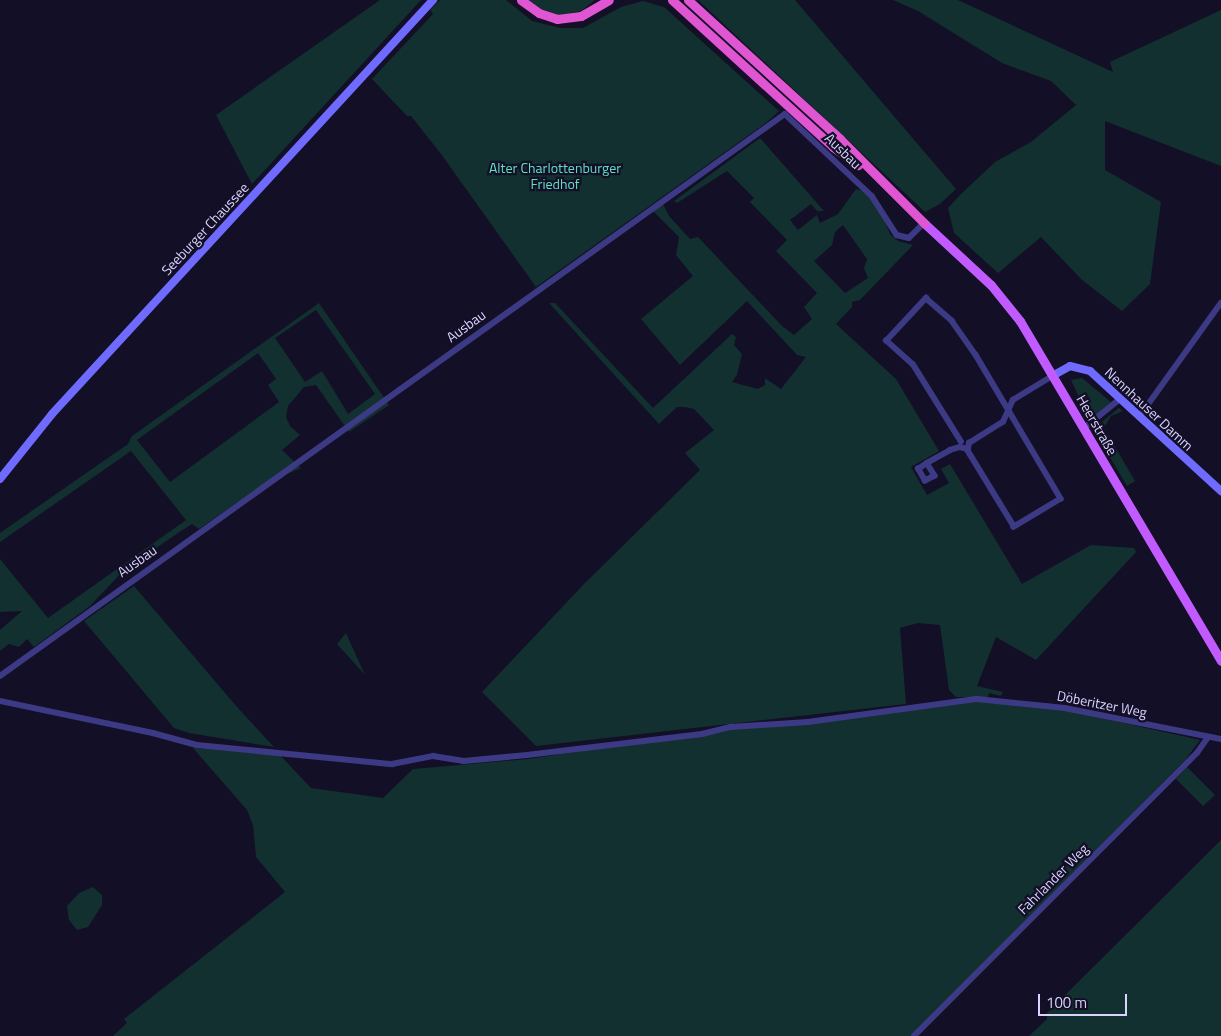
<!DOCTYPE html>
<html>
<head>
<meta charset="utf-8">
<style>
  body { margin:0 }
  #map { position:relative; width:1221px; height:1036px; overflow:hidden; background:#130f26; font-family:"Titillium Web",sans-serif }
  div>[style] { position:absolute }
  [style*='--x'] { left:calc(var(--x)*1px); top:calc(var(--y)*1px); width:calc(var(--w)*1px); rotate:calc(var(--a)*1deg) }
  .green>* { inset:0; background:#12302f }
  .minor>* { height:5.5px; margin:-2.75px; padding:0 2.75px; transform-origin:2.75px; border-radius:2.75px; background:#3d3a85 }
  .secondary>* { height:8px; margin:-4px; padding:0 4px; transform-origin:4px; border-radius:4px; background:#6f6bff }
  .primary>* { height:9px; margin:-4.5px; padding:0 4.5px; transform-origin:4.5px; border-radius:4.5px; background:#c25bff }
  .trunk>* { height:9px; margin:-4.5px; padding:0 4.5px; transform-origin:4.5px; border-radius:4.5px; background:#e055d1 }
  span { translate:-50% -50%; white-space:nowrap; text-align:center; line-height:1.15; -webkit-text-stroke:4.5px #130f26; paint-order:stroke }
  .street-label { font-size:14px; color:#d9d4ff }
  .park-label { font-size:14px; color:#5fe0c0 }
  .scale { position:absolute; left:1038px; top:994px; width:89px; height:22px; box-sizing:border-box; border:2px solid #d9d4ff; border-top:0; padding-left:6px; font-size:15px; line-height:18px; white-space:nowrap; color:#d9d4ff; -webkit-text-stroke:4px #130f26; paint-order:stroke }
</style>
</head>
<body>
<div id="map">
  <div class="green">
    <i style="clip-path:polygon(380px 0,421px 0,252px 184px,216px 115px)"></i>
    <i style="clip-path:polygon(440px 0,506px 0,532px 21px,560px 28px,583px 28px,621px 7px,643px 1px,664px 7px,779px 111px,767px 122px,536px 287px,441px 154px,411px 116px,407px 116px,372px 79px,433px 14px,430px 10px)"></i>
    <i style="clip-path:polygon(528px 0,595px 0,581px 11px,560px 15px,538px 8px)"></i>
    <i style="clip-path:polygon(698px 0,795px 0,956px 189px,940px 204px,925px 212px)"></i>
    <i style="clip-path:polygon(893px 0,958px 0,1113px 72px,1110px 62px,1221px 10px,1221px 166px,1105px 121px,1105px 170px,1161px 202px,1150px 284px,1122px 311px,1081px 279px,1041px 237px,998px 273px,954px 233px,948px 208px,961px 194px,995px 162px,1031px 142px,1076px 105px,1051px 81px,1002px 63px,918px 11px)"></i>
    <i style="clip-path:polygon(evenodd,760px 138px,824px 211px,817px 211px,811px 204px,790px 220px,798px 230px,817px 215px,820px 223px,838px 214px,856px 189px,866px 192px,881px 212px,890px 234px,898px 241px,913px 245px,860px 300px,852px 302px,852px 307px,836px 324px,896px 379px,939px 451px,911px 467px,927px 495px,949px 483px,941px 469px,950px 464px,1022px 584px,1091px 545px,1134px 548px,1136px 552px,1036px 660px,996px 637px,977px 686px,1003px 692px,1001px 696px,989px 693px,988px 697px,956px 697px,949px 690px,940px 625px,918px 623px,900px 628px,906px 704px,536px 746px,482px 692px,584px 584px,700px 470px,685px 453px,714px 430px,694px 409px,685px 407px,677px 407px,659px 424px,549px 303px,555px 303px,653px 408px,732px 334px,736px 337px,734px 345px,742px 354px,737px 375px,732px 382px,758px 389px,765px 385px,765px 378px,781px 389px,806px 357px,797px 355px,747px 301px,680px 365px,641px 319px,693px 276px,676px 255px,679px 237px,653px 211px,663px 204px,669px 216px,690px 239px,698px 237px,782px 326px,794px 335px,812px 319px,804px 307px,817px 293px,776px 251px,787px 240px,750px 202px,754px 198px,727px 171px,677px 203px,674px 201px,760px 138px,843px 225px,867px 259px,864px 268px,868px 278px,845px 293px,814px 261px,832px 245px,835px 232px,843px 225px)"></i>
    <i style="clip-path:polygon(evenodd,319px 303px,389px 405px,349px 432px,316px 385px,304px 387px,288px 406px,286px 417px,290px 426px,300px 435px,282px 450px,301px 468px,287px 474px,253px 498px,245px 497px,199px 529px,192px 524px,178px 533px,123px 571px,90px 606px,34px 647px,27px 639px,19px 647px,9px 644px,0 651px,0 630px,22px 611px,0 612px,0 559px,48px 618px,186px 520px,131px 451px,0 542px,0 533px,128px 444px,132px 436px,319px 303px,316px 310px,375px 394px,348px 414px,322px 371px,305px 382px,275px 338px,316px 310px,319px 303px,258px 353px,276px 379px,268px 385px,279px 402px,170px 482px,137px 440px,258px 353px)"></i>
    <i style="clip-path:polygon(1082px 378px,1111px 402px,1090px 421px,1071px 380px)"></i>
    <i style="clip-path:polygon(1119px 408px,1123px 411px,1111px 416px,1104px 428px,1135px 481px,1127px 486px,1093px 429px)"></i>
    <i style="clip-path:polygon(134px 586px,237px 707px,274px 747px,189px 733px,174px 728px,84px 621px)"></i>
    <i style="clip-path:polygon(346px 633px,365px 675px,337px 644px)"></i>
    <i style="clip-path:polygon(980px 701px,1065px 710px,1200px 740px,1186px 759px,911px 1036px,113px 1036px,127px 1023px,124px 1019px,285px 892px,256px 857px,253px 825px,247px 810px,193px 748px,280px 755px,311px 788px,383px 798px,413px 769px,528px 759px,731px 729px)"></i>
    <i style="clip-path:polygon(1187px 767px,1215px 795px,1203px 806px,1176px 779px)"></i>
    <i style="clip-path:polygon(1221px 840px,1221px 1036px,1029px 1036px,1047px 1019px,1047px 1013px)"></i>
    <i style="clip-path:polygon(93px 887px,102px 895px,102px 905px,88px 927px,77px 930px,69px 920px,67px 906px,79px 893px)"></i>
  </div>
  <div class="minor">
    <i style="--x:1139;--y:417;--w:140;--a:-54.3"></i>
    <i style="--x:1083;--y:429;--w:48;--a:-39"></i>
    <i style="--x:961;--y:442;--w:91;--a:-121.9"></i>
    <i style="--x:913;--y:365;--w:36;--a:-138"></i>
    <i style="--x:886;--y:341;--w:59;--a:-47.1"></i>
    <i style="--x:926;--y:298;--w:35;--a:41"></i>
    <i style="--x:952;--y:321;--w:42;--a:54.8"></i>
    <i style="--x:976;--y:355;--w:167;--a:59.4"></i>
    <i style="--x:1061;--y:499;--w:55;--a:149.2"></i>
    <i style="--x:1014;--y:527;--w:90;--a:-121.4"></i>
    <i style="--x:927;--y:463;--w:15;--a:58"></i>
    <i style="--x:935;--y:476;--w:11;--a:153"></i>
    <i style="--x:925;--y:481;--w:14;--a:-120"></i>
    <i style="--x:918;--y:469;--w:11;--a:-34"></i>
    <i style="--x:927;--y:463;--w:26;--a:-29"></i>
    <i style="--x:950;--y:450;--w:10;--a:-17"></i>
    <i style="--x:960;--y:447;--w:8;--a:14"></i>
    <i style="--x:968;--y:449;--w:6;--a:-81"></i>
    <i style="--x:969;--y:443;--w:40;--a:-32"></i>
    <i style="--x:1003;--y:422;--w:24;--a:-66"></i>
    <i style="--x:1013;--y:400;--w:48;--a:-31.4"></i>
    <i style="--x:0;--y:676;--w:965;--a:-35.6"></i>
    <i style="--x:785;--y:114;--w:120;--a:43.3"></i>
    <i style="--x:872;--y:196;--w:46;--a:57.3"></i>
    <i style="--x:897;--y:235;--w:12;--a:14"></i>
    <i style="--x:909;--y:238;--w:21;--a:-45"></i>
    <i style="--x:0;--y:701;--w:156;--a:11.8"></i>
    <i style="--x:153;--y:733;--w:46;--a:15.3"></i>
    <i style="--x:197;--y:745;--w:196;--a:5.6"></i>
    <i style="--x:392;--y:764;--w:42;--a:-11"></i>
    <i style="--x:433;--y:756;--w:31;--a:9"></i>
    <i style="--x:464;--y:761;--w:63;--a:-5.4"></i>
    <i style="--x:527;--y:755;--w:176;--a:-6.8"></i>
    <i style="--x:702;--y:734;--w:30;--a:-14"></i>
    <i style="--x:731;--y:727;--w:77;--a:-3.7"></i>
    <i style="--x:808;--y:722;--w:171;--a:-7.8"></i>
    <i style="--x:977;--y:699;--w:88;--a:5.8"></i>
    <i style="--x:1065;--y:708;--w:159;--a:11.2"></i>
    <i style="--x:914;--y:1036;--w:400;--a:-45"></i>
    <i style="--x:1197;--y:753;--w:19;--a:-55"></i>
  </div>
  <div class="secondary">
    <i style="--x:1054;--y:375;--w:18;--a:-29"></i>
    <i style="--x:1070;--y:366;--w:21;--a:14"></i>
    <i style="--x:1090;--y:371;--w:178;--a:42.5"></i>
    <i style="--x:0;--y:479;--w:83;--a:-51.3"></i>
    <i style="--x:52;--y:414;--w:563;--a:-47.38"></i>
  </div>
  <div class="primary">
    <i style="--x:924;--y:223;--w:91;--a:42.8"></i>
    <i style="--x:991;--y:285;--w:46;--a:51.1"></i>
    <i style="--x:1020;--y:321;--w:395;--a:59.4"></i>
  </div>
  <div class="trunk">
    <i style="--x:521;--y:0;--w:22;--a:36"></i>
    <i style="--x:539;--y:13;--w:19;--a:18"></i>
    <i style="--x:557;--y:19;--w:24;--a:-7"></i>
    <i style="--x:581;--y:16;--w:32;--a:-30"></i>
    <i style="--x:672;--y:0;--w:218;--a:42.4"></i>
    <i style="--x:833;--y:147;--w:31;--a:36"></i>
    <i style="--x:688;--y:0;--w:206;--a:42.4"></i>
    <i style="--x:840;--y:139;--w:119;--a:45"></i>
  </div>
  <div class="street-label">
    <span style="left:843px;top:151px;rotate:44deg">Ausbau</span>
    <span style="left:205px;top:229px;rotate:-47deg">Seeburger Chaussee</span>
    <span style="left:466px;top:326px;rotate:-36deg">Ausbau</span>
    <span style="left:1149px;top:409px;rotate:43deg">Nennhauser Damm</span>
    <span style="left:1097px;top:425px;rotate:60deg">Heerstraße</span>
    <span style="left:137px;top:561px;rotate:-35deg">Ausbau</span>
    <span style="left:1102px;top:704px;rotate:11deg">Döberitzer Weg</span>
    <span style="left:1053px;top:879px;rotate:-45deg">Fahrlander Weg</span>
  </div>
  <div class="park-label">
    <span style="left:555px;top:176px">Alter Charlottenburger<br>Friedhof</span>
  </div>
  <div class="scale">100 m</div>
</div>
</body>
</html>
